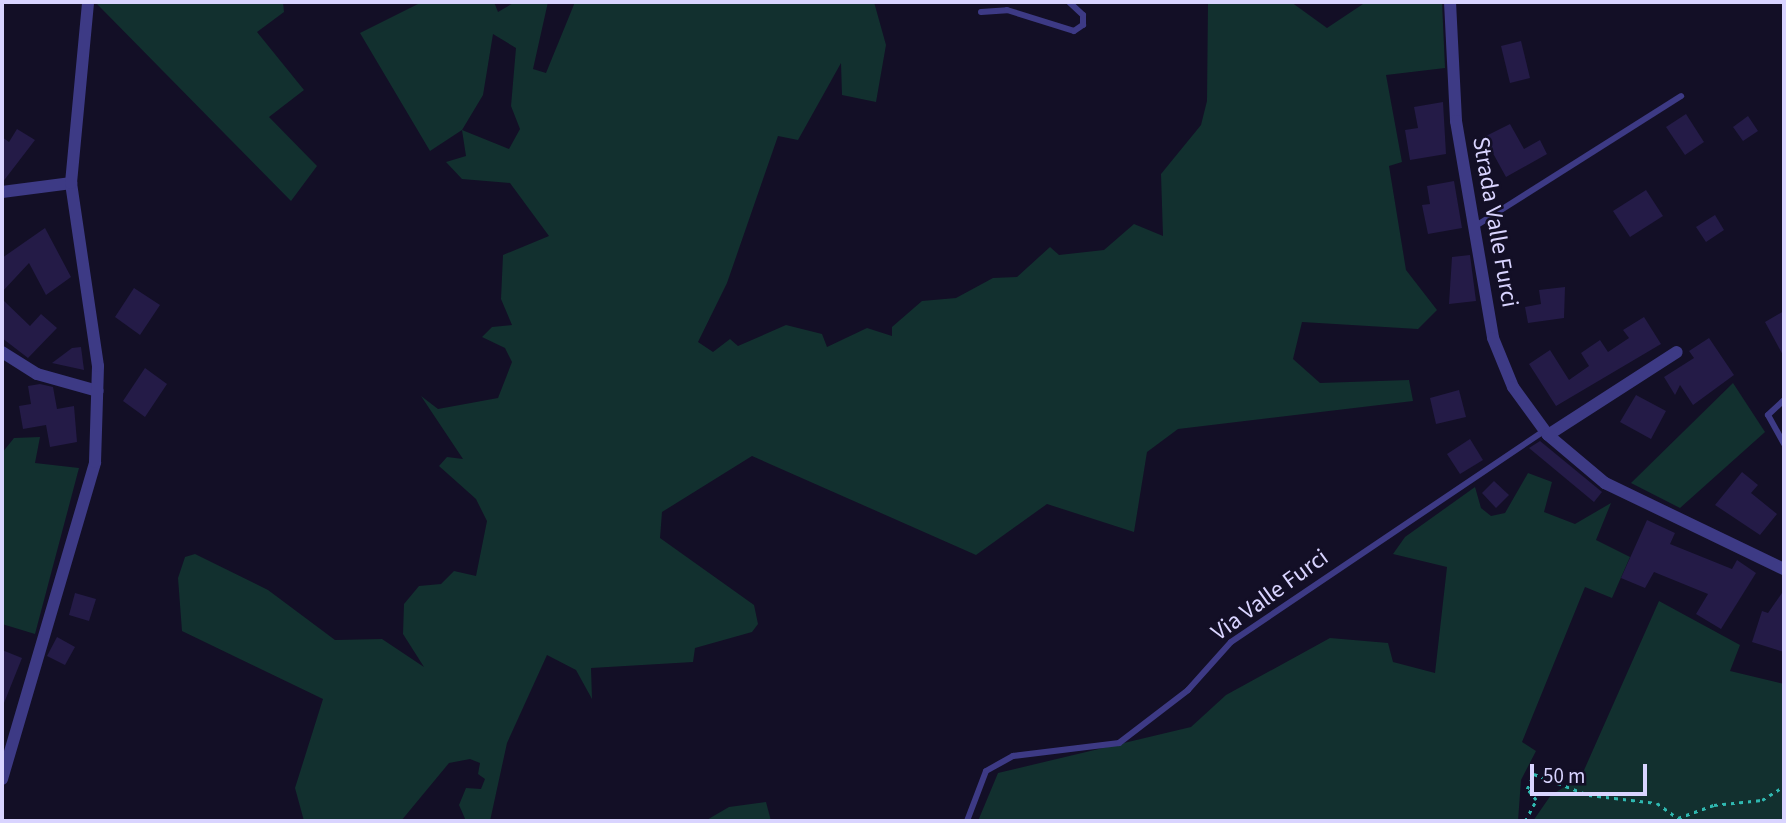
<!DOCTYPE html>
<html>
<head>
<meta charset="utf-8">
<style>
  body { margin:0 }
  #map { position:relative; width:1786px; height:823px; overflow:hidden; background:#130f26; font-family:"Source Sans 3",sans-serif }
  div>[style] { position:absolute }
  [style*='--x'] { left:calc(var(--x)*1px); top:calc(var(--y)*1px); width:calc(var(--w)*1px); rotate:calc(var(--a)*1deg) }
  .green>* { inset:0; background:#12302f }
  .building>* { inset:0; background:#241b47 }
  .path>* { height:2.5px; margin-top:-1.25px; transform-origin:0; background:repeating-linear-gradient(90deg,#2fb8b0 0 3.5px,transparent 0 8.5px) }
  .lane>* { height:6px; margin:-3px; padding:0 3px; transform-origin:3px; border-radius:3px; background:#3d3a85 }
  .street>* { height:12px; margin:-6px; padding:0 6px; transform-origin:6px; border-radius:6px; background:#3d3a85 }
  span { translate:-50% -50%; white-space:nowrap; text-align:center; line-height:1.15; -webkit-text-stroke:5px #130f26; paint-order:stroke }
  .street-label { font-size:24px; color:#d9d4ff }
  .frame { position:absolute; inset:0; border:4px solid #d9d4ff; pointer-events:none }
  .scale { position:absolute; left:1530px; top:764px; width:117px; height:32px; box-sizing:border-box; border:4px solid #d9d4ff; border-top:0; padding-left:9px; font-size:21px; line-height:24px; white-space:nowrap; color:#d9d4ff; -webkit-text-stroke:5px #130f26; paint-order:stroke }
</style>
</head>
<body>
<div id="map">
  <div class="green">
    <i style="clip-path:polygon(283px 2px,284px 12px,257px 32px,304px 90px,269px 117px,317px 166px,291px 201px,96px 3px)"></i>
    <i style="clip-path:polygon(evenodd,422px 2px,494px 2px,498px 12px,515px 2px,548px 2px,533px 69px,546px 73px,575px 2px,874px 2px,886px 45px,876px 102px,842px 95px,841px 63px,798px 140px,778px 136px,727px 283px,698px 342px,713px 352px,730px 339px,738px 346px,786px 325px,822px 334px,827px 347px,867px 328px,892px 336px,892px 327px,922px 301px,956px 298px,993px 278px,1017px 277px,1050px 247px,1059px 255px,1104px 250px,1134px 224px,1163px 236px,1161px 174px,1201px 125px,1207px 101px,1208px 2px,1291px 2px,1327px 28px,1366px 2px,1442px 2px,1445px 68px,1386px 75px,1402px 162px,1389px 166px,1406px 270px,1437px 310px,1418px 329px,1302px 322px,1293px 359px,1320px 383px,1409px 380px,1413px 401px,1178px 429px,1147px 452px,1134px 532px,1047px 504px,976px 555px,752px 456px,662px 512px,660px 538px,754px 605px,758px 624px,752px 632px,695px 648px,693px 662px,591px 668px,592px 699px,576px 670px,547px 655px,507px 743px,490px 821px,466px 821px,459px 805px,466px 788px,481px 789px,485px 779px,478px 774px,480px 763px,470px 759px,449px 763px,401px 821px,304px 821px,295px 788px,323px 699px,182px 631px,178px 578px,185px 557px,195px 554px,268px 590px,335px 640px,382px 639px,424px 667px,403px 634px,404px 604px,419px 586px,441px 584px,454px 571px,476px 576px,487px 521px,476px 499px,439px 466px,447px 457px,463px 459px,421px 396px,438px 409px,498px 398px,512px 362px,505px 348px,482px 337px,492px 327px,512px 325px,501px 299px,503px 255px,549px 236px,510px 183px,462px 179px,446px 162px,466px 156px,462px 130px,430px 151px,360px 33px,422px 2px,493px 34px,516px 48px,511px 106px,520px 129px,509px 149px,462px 130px,483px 95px,493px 34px)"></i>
    <i style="clip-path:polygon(1733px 383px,1765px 432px,1680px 508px,1631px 483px)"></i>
    <i style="clip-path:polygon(40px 437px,35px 463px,79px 468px,35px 634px,2px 624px,2px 453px,14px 438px)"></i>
    <i style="clip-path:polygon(1528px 473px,1552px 482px,1544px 512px,1575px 524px,1611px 503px,1596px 540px,1630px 557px,1612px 598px,1585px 587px,1522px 742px,1536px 751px,1521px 780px,1518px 821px,978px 821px,998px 773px,1191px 727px,1226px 695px,1330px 638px,1388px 643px,1393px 662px,1435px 673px,1447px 567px,1393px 554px,1405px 537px,1475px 487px,1481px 508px,1491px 516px,1505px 513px)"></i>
    <i style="clip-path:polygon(1659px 601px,1740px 645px,1730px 671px,1784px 684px,1784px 821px,1533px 821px,1551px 795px,1581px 777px)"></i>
    <i style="clip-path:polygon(766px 802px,771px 821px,705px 821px,729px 807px)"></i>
  </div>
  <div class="building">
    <i style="clip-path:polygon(1521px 41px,1530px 78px,1510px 83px,1501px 46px)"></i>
    <i style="clip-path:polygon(1443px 102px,1446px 154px,1410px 160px,1405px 130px,1418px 128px,1414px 107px)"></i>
    <i style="clip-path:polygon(1686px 114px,1704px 142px,1685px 155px,1666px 127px)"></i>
    <i style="clip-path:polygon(1748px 116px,1758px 131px,1743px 141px,1733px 127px)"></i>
    <i style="clip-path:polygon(1510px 124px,1524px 149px,1540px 140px,1547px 154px,1506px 177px,1484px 137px)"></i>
    <i style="clip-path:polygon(17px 129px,35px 140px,2px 183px,2px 137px,9px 142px)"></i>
    <i style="clip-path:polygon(1454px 181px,1462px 228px,1428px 234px,1422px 205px,1430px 204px,1427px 186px)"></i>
    <i style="clip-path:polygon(1646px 190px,1663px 216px,1630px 237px,1613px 211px)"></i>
    <i style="clip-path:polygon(1715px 215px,1724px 230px,1706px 242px,1696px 227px)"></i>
    <i style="clip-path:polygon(45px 228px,71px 277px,46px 295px,29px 263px,2px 292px,2px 258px)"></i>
    <i style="clip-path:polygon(1470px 255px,1476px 301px,1449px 304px,1452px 257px)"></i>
    <i style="clip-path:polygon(1565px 287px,1564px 318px,1528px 323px,1525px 307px,1541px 304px,1539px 290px)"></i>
    <i style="clip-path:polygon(134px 288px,160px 305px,140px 335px,115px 317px)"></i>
    <i style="clip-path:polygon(2px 299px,30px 326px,41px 314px,57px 328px,28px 358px,2px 338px)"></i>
    <i style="clip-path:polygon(1784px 311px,1784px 357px,1765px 322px)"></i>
    <i style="clip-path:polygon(1644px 317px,1661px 344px,1556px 406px,1529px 364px,1550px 350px,1569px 380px,1589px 366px,1581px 353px,1600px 340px,1608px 352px,1629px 338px,1623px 330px)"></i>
    <i style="clip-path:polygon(1709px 338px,1734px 375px,1693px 405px,1680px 385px,1675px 395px,1664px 377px,1694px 358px,1689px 351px)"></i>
    <i style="clip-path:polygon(81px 347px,84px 370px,52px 363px,72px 348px)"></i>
    <i style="clip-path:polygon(145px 368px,167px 384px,145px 417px,123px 401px)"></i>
    <i style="clip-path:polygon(40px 384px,53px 387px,57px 409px,74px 406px,77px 442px,50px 447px,46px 425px,23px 429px,19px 406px,31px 404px,28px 386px)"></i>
    <i style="clip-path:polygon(1459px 390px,1466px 417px,1436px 424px,1430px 398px)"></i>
    <i style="clip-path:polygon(1636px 395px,1666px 411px,1651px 439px,1620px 422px)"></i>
    <i style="clip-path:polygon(1470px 439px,1483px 460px,1460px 474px,1447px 454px)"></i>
    <i style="clip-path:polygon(1540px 441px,1602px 492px,1594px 502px,1529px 448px)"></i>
    <i style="clip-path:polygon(1742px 472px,1758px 485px,1751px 493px,1777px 514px,1760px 535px,1715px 505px)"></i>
    <i style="clip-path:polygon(1494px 481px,1509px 495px,1496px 508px,1482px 493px)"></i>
    <i style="clip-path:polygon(1647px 520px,1675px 533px,1670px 544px,1732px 569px,1737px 560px,1756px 573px,1721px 629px,1696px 614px,1708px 594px,1654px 572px,1645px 588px,1621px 578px)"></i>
    <i style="clip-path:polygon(1784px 590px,1784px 652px,1752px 642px,1762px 611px,1768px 613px)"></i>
    <i style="clip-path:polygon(75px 593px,96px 599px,89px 621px,69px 615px)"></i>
    <i style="clip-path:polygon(57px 637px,75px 647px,65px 665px,47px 656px)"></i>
    <i style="clip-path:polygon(2px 650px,22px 658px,2px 708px)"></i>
  </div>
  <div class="path">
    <i style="--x:1525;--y:821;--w:24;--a:-62"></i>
    <i style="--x:1536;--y:800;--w:14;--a:-129"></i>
    <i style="--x:1527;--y:789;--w:17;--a:-65"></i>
    <i style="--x:1534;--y:774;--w:59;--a:20.9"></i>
    <i style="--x:1589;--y:795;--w:68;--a:6.7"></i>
    <i style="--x:1657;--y:803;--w:26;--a:36"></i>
    <i style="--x:1678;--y:818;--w:38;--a:-20"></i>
    <i style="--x:1714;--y:805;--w:48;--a:-5.9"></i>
    <i style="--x:1762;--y:800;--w:26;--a:-32"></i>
  </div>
  <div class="lane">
    <i style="--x:981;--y:12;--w:26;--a:-4"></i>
    <i style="--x:1007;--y:10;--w:70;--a:17.4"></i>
    <i style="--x:1074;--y:31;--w:11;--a:-34"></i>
    <i style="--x:1083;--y:25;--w:10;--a:-90"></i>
    <i style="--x:1083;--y:15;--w:19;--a:-137"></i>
    <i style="--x:1474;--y:227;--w:245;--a:-32.3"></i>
    <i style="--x:1784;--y:400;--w:22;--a:137"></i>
    <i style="--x:1768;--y:415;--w:33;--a:61"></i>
    <i style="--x:967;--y:821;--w:53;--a:-69.2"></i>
    <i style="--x:986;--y:771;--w:31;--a:-29"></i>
    <i style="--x:1013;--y:756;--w:107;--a:-7"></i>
    <i style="--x:1119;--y:743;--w:87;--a:-37.5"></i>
    <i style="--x:1188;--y:690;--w:64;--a:-48.1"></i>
    <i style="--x:1231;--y:642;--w:377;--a:-34"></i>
  </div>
  <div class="street">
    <i style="--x:1450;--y:2;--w:119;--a:87.1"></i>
    <i style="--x:1456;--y:121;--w:220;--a:80.3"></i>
    <i style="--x:1493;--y:338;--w:53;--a:67.8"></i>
    <i style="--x:1513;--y:387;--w:59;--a:53.9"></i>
    <i style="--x:1548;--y:435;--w:75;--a:40.1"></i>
    <i style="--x:1605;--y:483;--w:199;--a:25.7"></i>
    <i style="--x:2;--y:192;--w:70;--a:-7.4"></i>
    <i style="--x:2;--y:352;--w:41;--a:32.2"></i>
    <i style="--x:37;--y:374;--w:63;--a:15.6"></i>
    <i style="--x:1548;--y:435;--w:153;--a:-32.8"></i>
    <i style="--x:2;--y:779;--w:330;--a:-73.6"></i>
    <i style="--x:95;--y:462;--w:96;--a:-88.2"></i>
    <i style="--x:98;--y:366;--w:185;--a:-98.4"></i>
    <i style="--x:71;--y:183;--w:182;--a:-84.6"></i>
  </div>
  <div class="street-label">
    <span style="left:1495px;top:222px;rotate:80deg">Strada Valle Furci</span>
    <span style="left:1270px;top:595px;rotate:-36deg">Via Valle Furci</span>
  </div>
  <div class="frame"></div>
  <div class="scale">50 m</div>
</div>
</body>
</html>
